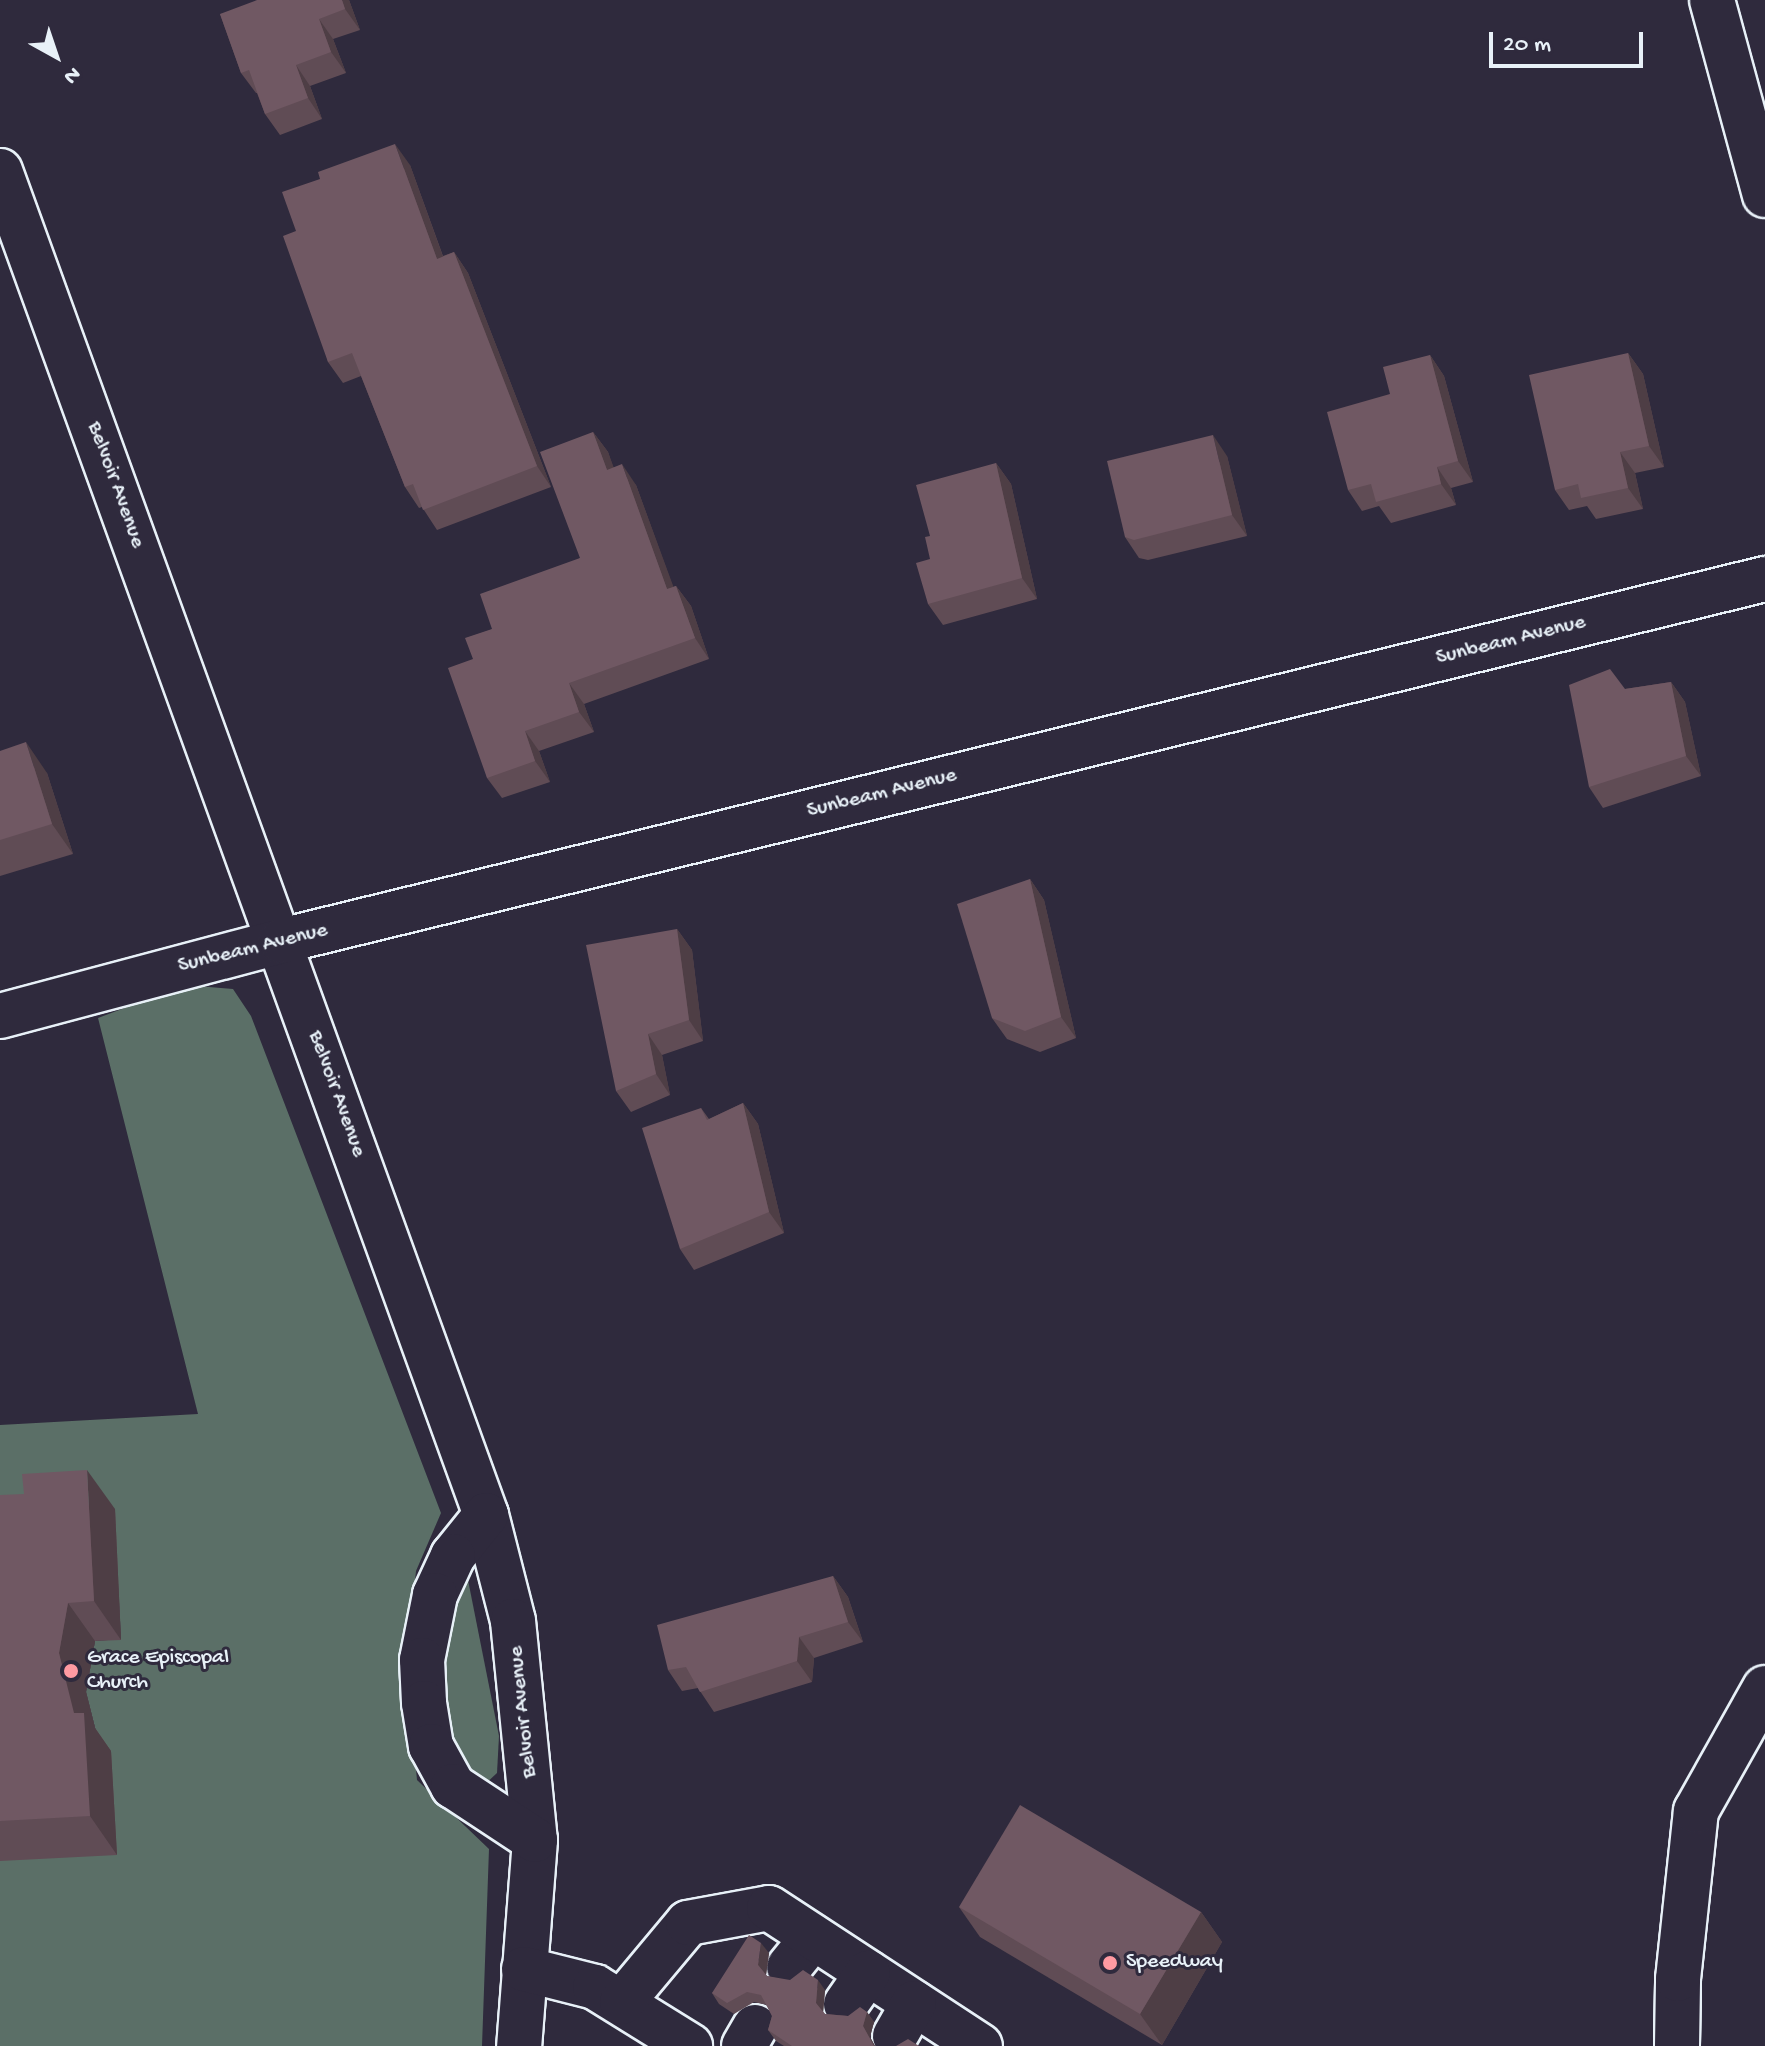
<!DOCTYPE html>
<html>
<head>
<meta charset="utf-8">
<style>
  body { margin:0 }
  #map { position:relative; width:1765px; height:2046px; overflow:hidden; background:#2f2a3d; font-family:"Gochi Hand",sans-serif }
  div>[style] { position:absolute }
  [style*='--x'] { left:calc(var(--x)*1px); top:calc(var(--y)*1px); width:calc(var(--w)*1px); rotate:calc(var(--a)*1deg) }
  .green>* { inset:0; background:#5b6f67 }
  .roads { filter:drop-shadow(2px 0 #e8f1f8) drop-shadow(-2px 0 #e8f1f8) drop-shadow(0 2px #e8f1f8) drop-shadow(0 -2px #e8f1f8) }
  .minor>* { height:44px; margin:-22px; padding:0 22px; transform-origin:22px; border-radius:22px; background:#2f2a3d }
  .wall>* { inset:0; background:#604c55 }
  .shaded-wall>* { inset:0; background:#4e3e45 }
  .building>* { inset:0; background:#705863 }
  .dots>* { width:22px; height:22px; translate:-50% -50%; box-sizing:border-box; border:4px solid #2f2a3d; border-radius:50% }
  span { translate:-50% -50%; white-space:nowrap; text-align:center; line-height:1.15; -webkit-text-stroke:6px #2f2a3d; paint-order:stroke }
  .street-label { font-size:22px; color:#e8f1f8 }
  .poi-label { font-size:22px; color:#e8f1f8 }
  .left { translate:0 -50%; text-align:left }
  .north { position:absolute; left:16px; top:16px; width:80px; height:80px; -webkit-text-stroke:6px #2f2a3d; paint-order:stroke; rotate:140deg; font-size:22px; font-weight:700; line-height:32px; text-align:center; color:#e8f1f8 }
  .north::after { content:''; display:block; margin:auto; width:28px; height:36px; background:#e8f1f8; clip-path:polygon(50% 0,100% 100%,50% 72%,0 100%) }
  .scale { position:absolute; left:1489px; top:32px; width:154px; height:36px; box-sizing:border-box; border:4px solid #e8f1f8; border-top:0; padding-left:10px; font-size:24px; line-height:28px; white-space:nowrap; color:#e8f1f8; -webkit-text-stroke:6px #2f2a3d; paint-order:stroke }
</style>
</head>
<body>
<div id="map">
  <div class="green">
    <i style="clip-path:polygon(185px 985px,233px 989px,251px 1016px,441px 1513px,416px 1571px,406px 1663px,417px 1780px,489px 1849px,482px 2046px,0 2046px,0 1861px,101px 1751px,86px 1692px,95px 1641px,121px 1639px,114px 1509px,0 1535px,0 1425px,198px 1414px,98px 1018px)"></i>
    <i style="clip-path:polygon(467px 1575px,499px 1736px,497px 1773px,483px 1786px,467px 1779px,449px 1739px,440px 1617px)"></i>
  </div>
  <div class="roads">
    <div class="minor">
      <i style="--x:1712;--y:0;--w:202;--a:74.8"></i>
      <i style="--x:0;--y:171;--w:1429;--a:70.12"></i>
      <i style="--x:486;--y:1515;--w:109;--a:75.7"></i>
      <i style="--x:513;--y:1621;--w:220;--a:84.3"></i>
      <i style="--x:535;--y:1840;--w:207;--a:94.4"></i>
      <i style="--x:0;--y:1016;--w:291;--a:-14.9"></i>
      <i style="--x:281;--y:941;--w:1528;--a:-13.71"></i>
      <i style="--x:486;--y:1515;--w:53;--a:128.8"></i>
      <i style="--x:453;--y:1556;--w:43;--a:114.8"></i>
      <i style="--x:435;--y:1595;--w:66;--a:101.3"></i>
      <i style="--x:422;--y:1660;--w:43;--a:87.3"></i>
      <i style="--x:424;--y:1703;--w:44;--a:80.8"></i>
      <i style="--x:431;--y:1746;--w:46;--a:61.2"></i>
      <i style="--x:453;--y:1786;--w:98;--a:33.4"></i>
      <i style="--x:789;--y:1967;--w:38;--a:-51"></i>
      <i style="--x:524;--y:1969;--w:73;--a:14.2"></i>
      <i style="--x:595;--y:1987;--w:112;--a:31.8"></i>
      <i style="--x:622;--y:2002;--w:103;--a:-50.1"></i>
      <i style="--x:688;--y:1923;--w:82;--a:-10.5"></i>
      <i style="--x:769;--y:1908;--w:252;--a:33.2"></i>
      <i style="--x:846;--y:2004;--w:38;--a:-55"></i>
      <i style="--x:895;--y:2036;--w:38;--a:-60"></i>
      <i style="--x:744;--y:2046;--w:22;--a:-60"></i>
      <i style="--x:1677;--y:2046;--w:67;--a:-89.1"></i>
      <i style="--x:1678;--y:1979;--w:169;--a:-83.9"></i>
      <i style="--x:1696;--y:1811;--w:141;--a:-60.7"></i>
    </div>
  </div>
  <div class="wall">
    <i style="clip-path:polygon(349px 0,360px 30px,333px 39px,346px 73px,310px 86px,322px 119px,280px 135px,265px 114px,257px 93px,256px 93px,241px 73px,220px 14px)"></i>
    <i style="clip-path:polygon(410px 165px,443px 256px,454px 252px,468px 273px,551px 487px,437px 530px,422px 507px,419px 508px,405px 487px,361px 376px,343px 383px,328px 362px,296px 231px)"></i>
    <i style="clip-path:polygon(1628px 353px,1643px 374px,1664px 467px,1635px 473px,1643px 509px,1596px 519px,1587px 506px,1569px 510px,1555px 490px)"></i>
    <i style="clip-path:polygon(1430px 355px,1444px 376px,1473px 482px,1451px 488px,1456px 505px,1391px 523px,1379px 506px,1362px 511px,1348px 490px,1390px 394px)"></i>
    <i style="clip-path:polygon(593px 432px,608px 452px,613px 467px,636px 485px,673px 587px,676px 586px,691px 606px,709px 659px,584px 704px,594px 732px,539px 751px,550px 782px,502px 798px,487px 778px,473px 659px,492px 629px,580px 558px)"></i>
    <i style="clip-path:polygon(1227px 456px,1247px 536px,1148px 560px,1139px 558px,1125px 537px)"></i>
    <i style="clip-path:polygon(996px 463px,1011px 484px,1037px 599px,943px 625px,928px 604px,930px 559px,930px 536px)"></i>
    <i style="clip-path:polygon(1671px 682px,1685px 702px,1701px 776px,1603px 808px,1589px 787px,1625px 689px)"></i>
    <i style="clip-path:polygon(0 751px,47px 773px,73px 854px,0 876px)"></i>
    <i style="clip-path:polygon(1030px 879px,1044px 900px,1076px 1038px,1040px 1052px,1007px 1039px,992px 1018px)"></i>
    <i style="clip-path:polygon(677px 929px,692px 950px,703px 1041px,662px 1055px,670px 1095px,631px 1112px,616px 1091px)"></i>
    <i style="clip-path:polygon(743px 1103px,758px 1124px,784px 1233px,694px 1270px,680px 1249px,701px 1108px,709px 1119px)"></i>
    <i style="clip-path:polygon(0 1495px,115px 1509px,121px 1640px,95px 1641px,86px 1692px,95px 1728px,111px 1751px,117px 1855px,0 1861px)"></i>
    <i style="clip-path:polygon(833px 1576px,848px 1597px,863px 1642px,814px 1658px,812px 1682px,714px 1712px,698px 1688px,682px 1691px,668px 1670px)"></i>
    <i style="clip-path:polygon(959px 1907px,1201px 1912px,1222px 1942px,1162px 2045px,980px 1937px)"></i>
    <i style="clip-path:polygon(769px 1953px,766px 1975px,767px 1976px,825px 1990px,823px 2012px,825px 2014px,848px 2016px,867px 2012px,874px 2022px,870px 2037px,875px 2046px,784px 2046px,776px 2041px,768px 2030px,772px 2016px,767px 2005px,754px 2002px,734px 2014px,719px 2004px,712px 1993px)"></i>
  </div>
  <div class="shaded-wall">
    <i style="clip-path:polygon(342px 0,349px 0,360px 30px,345px 9px)"></i>
    <i style="clip-path:polygon(319px 19px,333px 39px,346px 73px,331px 52px)"></i>
    <i style="clip-path:polygon(296px 65px,310px 86px,322px 119px,308px 98px)"></i>
    <i style="clip-path:polygon(395px 144px,410px 165px,451px 279px,437px 259px)"></i>
    <i style="clip-path:polygon(454px 252px,468px 273px,551px 487px,537px 466px)"></i>
    <i style="clip-path:polygon(1628px 353px,1643px 374px,1664px 467px,1649px 446px)"></i>
    <i style="clip-path:polygon(1430px 355px,1444px 376px,1473px 482px,1458px 461px)"></i>
    <i style="clip-path:polygon(593px 432px,608px 452px,622px 490px,607px 470px)"></i>
    <i style="clip-path:polygon(1213px 435px,1227px 456px,1247px 536px,1232px 515px)"></i>
    <i style="clip-path:polygon(1620px 452px,1635px 473px,1643px 509px,1628px 488px)"></i>
    <i style="clip-path:polygon(996px 463px,1011px 484px,1037px 599px,1022px 578px)"></i>
    <i style="clip-path:polygon(622px 464px,636px 485px,682px 610px,667px 589px)"></i>
    <i style="clip-path:polygon(1437px 467px,1451px 488px,1456px 505px,1441px 484px)"></i>
    <i style="clip-path:polygon(676px 586px,691px 606px,709px 659px,695px 638px)"></i>
    <i style="clip-path:polygon(1671px 682px,1685px 702px,1701px 776px,1686px 756px)"></i>
    <i style="clip-path:polygon(569px 683px,584px 704px,594px 732px,579px 712px)"></i>
    <i style="clip-path:polygon(525px 731px,539px 751px,550px 782px,535px 761px)"></i>
    <i style="clip-path:polygon(26px 742px,47px 773px,73px 854px,52px 824px)"></i>
    <i style="clip-path:polygon(1030px 879px,1044px 900px,1076px 1038px,1061px 1017px)"></i>
    <i style="clip-path:polygon(677px 929px,692px 950px,703px 1041px,689px 1020px)"></i>
    <i style="clip-path:polygon(648px 1034px,662px 1055px,670px 1095px,656px 1074px)"></i>
    <i style="clip-path:polygon(743px 1103px,758px 1124px,784px 1233px,769px 1212px)"></i>
    <i style="clip-path:polygon(87px 1470px,115px 1509px,121px 1640px,94px 1601px)"></i>
    <i style="clip-path:polygon(833px 1576px,848px 1597px,863px 1642px,848px 1622px)"></i>
    <i style="clip-path:polygon(68px 1603px,95px 1641px,86px 1692px,95px 1728px,111px 1751px,117px 1855px,90px 1816px,59px 1653px)"></i>
    <i style="clip-path:polygon(799px 1637px,814px 1658px,812px 1682px,797px 1661px)"></i>
    <i style="clip-path:polygon(1201px 1912px,1222px 1942px,1162px 2045px,1140px 2014px)"></i>
    <i style="clip-path:polygon(761px 1943px,769px 1953px,766px 1975px,758px 1965px)"></i>
    <i style="clip-path:polygon(818px 1980px,825px 1990px,823px 2014px,816px 2003px)"></i>
    <i style="clip-path:polygon(867px 2012px,874px 2022px,870px 2037px,875px 2046px,874px 2046px,863px 2026px)"></i>
  </div>
  <div class="building">
    <i style="clip-path:polygon(257px 0,342px 0,345px 9px,319px 19px,331px 52px,296px 65px,308px 98px,265px 114px,249px 70px,241px 73px,220px 14px)"></i>
    <i style="clip-path:polygon(395px 144px,437px 259px,454px 252px,537px 466px,423px 510px,413px 484px,405px 487px,352px 353px,328px 362px,283px 236px,296px 231px,282px 192px,320px 179px,318px 172px)"></i>
    <i style="clip-path:polygon(1628px 353px,1649px 446px,1620px 452px,1628px 488px,1581px 498px,1578px 484px,1555px 490px,1529px 375px)"></i>
    <i style="clip-path:polygon(1430px 355px,1458px 461px,1437px 467px,1441px 484px,1376px 502px,1371px 484px,1348px 490px,1327px 412px,1390px 394px,1383px 367px)"></i>
    <i style="clip-path:polygon(593px 432px,607px 470px,622px 464px,667px 589px,676px 586px,695px 638px,569px 683px,579px 712px,525px 731px,535px 761px,487px 778px,448px 668px,473px 659px,465px 638px,492px 629px,480px 594px,580px 558px,540px 452px)"></i>
    <i style="clip-path:polygon(1213px 435px,1232px 515px,1134px 540px,1125px 537px,1107px 461px)"></i>
    <i style="clip-path:polygon(996px 463px,1022px 578px,928px 604px,916px 563px,930px 559px,925px 537px,930px 536px,916px 485px)"></i>
    <i style="clip-path:polygon(1610px 669px,1625px 689px,1671px 682px,1686px 756px,1589px 787px,1569px 685px)"></i>
    <i style="clip-path:polygon(26px 742px,52px 824px,0 840px,0 751px)"></i>
    <i style="clip-path:polygon(1030px 879px,1061px 1017px,1025px 1031px,992px 1018px,957px 904px)"></i>
    <i style="clip-path:polygon(677px 929px,689px 1020px,648px 1034px,656px 1074px,616px 1091px,586px 945px)"></i>
    <i style="clip-path:polygon(743px 1103px,769px 1212px,680px 1249px,642px 1128px,701px 1108px,707px 1120px)"></i>
    <i style="clip-path:polygon(87px 1470px,94px 1601px,68px 1603px,59px 1653px,74px 1713px,84px 1713px,90px 1816px,0 1821px,0 1495px,24px 1494px,22px 1474px)"></i>
    <i style="clip-path:polygon(833px 1576px,848px 1622px,799px 1637px,797px 1661px,700px 1692px,686px 1667px,668px 1670px,657px 1625px)"></i>
    <i style="clip-path:polygon(1020px 1805px,1201px 1912px,1140px 2014px,959px 1907px)"></i>
    <i style="clip-path:polygon(749px 1935px,761px 1943px,758px 1965px,767px 1976px,790px 1980px,803px 1970px,818px 1980px,816px 2003px,825px 2014px,848px 2016px,860px 2007px,867px 2012px,863px 2026px,874px 2046px,792px 2046px,768px 2030px,772px 2016px,761px 1995px,747px 1992px,727px 2003px,712px 1993px)"></i>
    <i style="clip-path:polygon(908px 2039px,919px 2046px,896px 2046px)"></i>
  </div>
  <div class="dots">
    <i style="left:71px;top:1671px;background:#ff9aa2"></i>
    <i style="left:1110px;top:1963px;background:#ff9aa2"></i>
  </div>
  <div class="street-label">
    <span style="left:115px;top:485px;rotate:70deg">Belvoir Avenue</span>
    <span style="left:1511px;top:641px;rotate:-14deg">Sunbeam Avenue</span>
    <span style="left:882px;top:794px;rotate:-14deg">Sunbeam Avenue</span>
    <span style="left:253px;top:949px;rotate:-14deg">Sunbeam Avenue</span>
    <span style="left:336px;top:1094px;rotate:70deg">Belvoir Avenue</span>
    <span style="left:524px;top:1712px;rotate:-96deg">Belvoir Avenue</span>
  </div>
  <div class="poi-label">
    <span class="left" style="left:87px;top:1671px">Grace Episcopal<br>Church</span>
    <span class="left" style="left:1126px;top:1963px">Speedway</span>
  </div>
  <div class="north">N</div>
  <div class="scale">20 m</div>
</div>
</body>
</html>
